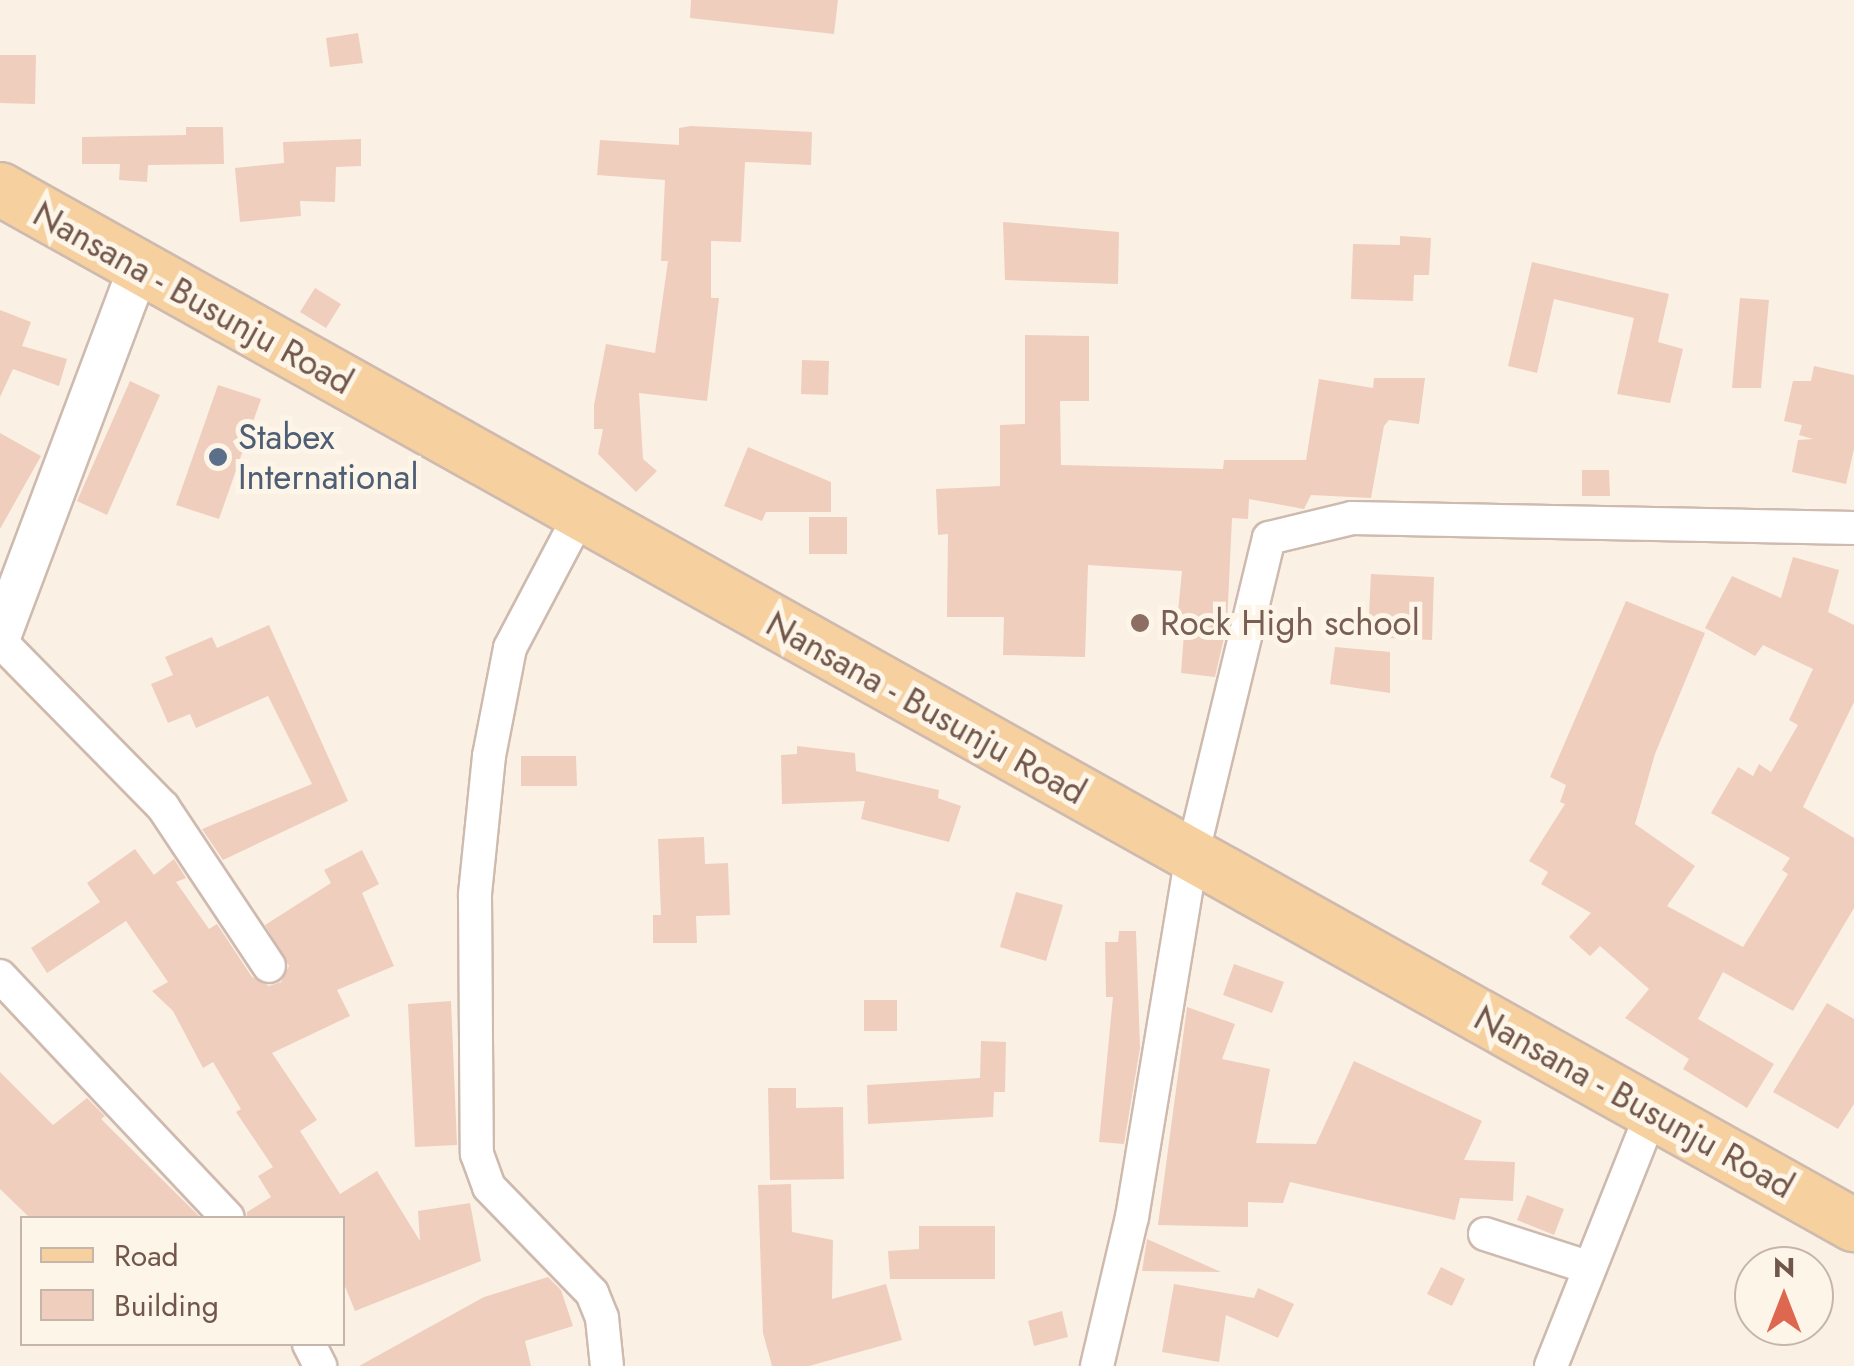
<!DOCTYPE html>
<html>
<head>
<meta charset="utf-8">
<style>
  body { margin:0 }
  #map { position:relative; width:1854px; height:1366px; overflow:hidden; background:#fbf0e4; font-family:Jost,sans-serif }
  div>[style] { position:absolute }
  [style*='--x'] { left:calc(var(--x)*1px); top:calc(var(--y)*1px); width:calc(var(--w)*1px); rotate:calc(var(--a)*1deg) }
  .building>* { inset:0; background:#efcebd }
  .roads { filter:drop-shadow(2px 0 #cebaae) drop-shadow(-2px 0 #cebaae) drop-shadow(0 2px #cebaae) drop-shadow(0 -2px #cebaae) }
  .minor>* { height:32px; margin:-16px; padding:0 16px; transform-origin:16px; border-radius:16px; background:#fff }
  .tertiary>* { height:40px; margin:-20px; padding:0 20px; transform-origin:20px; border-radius:20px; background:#fff }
  .primary>* { height:52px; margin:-26px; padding:0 26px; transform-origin:26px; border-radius:26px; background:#f6d19f }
  .dots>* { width:28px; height:28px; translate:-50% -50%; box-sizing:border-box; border:5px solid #fef5e9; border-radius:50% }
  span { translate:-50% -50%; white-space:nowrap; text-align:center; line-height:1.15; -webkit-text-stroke:10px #fef5e9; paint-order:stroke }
  .street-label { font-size:35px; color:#71564b }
  .service-label { font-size:35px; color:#4e5e75 }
  .left { translate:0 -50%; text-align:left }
  .education-label { font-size:35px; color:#785e54 }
  .legend { position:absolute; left:20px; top:1216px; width:325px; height:130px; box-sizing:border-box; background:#fef5e9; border:2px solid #c6b5aa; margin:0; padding:12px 18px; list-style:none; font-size:30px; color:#71564b }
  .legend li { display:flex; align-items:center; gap:20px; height:50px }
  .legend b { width:50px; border:2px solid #c6b5aa }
  .north { position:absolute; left:1734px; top:1246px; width:100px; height:100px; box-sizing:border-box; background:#fef5e9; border:2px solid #c6b5aa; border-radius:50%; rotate:0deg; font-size:28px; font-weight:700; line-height:40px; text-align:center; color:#71564b }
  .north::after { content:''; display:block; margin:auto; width:35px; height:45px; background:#de674f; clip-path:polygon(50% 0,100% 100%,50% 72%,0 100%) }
</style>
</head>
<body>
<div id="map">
  <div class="building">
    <i style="clip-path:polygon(691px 0,838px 0,834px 34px,690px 18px)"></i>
    <i style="clip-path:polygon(358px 33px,363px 63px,330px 67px,326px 38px)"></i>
    <i style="clip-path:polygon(0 55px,36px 55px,35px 104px,0 103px)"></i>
    <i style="clip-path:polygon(691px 126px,812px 132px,811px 165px,745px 162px,741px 242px,711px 241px,711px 298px,719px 298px,707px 401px,639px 393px,643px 459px,657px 471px,636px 492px,598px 454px,603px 429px,594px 429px,594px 405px,606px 344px,655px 353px,668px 261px,661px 261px,665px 180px,597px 175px,600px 140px,679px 145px,679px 128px)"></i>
    <i style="clip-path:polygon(186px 127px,223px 127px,224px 164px,148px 165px,147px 182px,119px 180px,120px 164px,82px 164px,82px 137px,186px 135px)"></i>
    <i style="clip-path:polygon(361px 139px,361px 166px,336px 167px,335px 202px,300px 201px,301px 216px,240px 222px,235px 168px,284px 163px,283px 142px)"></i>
    <i style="clip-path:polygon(1003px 222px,1119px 232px,1118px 284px,1005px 280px)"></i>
    <i style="clip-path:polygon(1400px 236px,1431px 238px,1429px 275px,1414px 275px,1413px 301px,1351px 299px,1353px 244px,1400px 245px)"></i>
    <i style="clip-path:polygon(1532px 262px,1669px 294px,1658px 342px,1683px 349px,1670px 403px,1617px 394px,1634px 318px,1554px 299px,1537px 373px,1508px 366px)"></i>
    <i style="clip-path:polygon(315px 288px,341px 304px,326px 328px,300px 312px)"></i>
    <i style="clip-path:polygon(1740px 298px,1769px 300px,1761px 388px,1732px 388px)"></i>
    <i style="clip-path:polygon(0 310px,31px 322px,22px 346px,67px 359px,59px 386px,13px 369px,0 397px)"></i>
    <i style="clip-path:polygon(1025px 335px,1089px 336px,1089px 401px,1060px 401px,1061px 465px,1223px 469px,1224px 460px,1306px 460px,1319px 379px,1373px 388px,1374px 378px,1425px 378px,1419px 424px,1389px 420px,1384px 426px,1371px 498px,1311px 495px,1304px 509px,1249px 499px,1248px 519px,1232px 518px,1227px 625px,1215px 677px,1181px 673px,1184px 633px,1176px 632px,1182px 571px,1088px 565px,1085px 657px,1003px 655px,1004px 617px,947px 617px,948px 534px,938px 535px,936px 489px,1000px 486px,1000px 425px,1025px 424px)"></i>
    <i style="clip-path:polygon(802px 360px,829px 361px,828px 395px,801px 394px)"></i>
    <i style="clip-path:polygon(1814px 366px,1854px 375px,1854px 449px,1846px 484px,1792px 472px,1798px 440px,1813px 439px,1799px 435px,1802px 425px,1784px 421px,1793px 381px,1811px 381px)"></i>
    <i style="clip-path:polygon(130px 381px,160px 395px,107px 515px,77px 501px)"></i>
    <i style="clip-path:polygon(218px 385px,261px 399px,219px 519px,176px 505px)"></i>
    <i style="clip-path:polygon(0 433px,41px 456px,0 529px)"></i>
    <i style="clip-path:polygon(748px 447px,831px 482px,831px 512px,766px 512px,762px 521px,724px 506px)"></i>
    <i style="clip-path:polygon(1582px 470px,1609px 470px,1610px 496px,1582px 496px)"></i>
    <i style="clip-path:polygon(809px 517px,847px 517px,847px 554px,809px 554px)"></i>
    <i style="clip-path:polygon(1793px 557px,1839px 570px,1828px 612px,1854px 625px,1854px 702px,1803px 807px,1854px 838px,1854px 908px,1793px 1011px,1723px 972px,1698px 1019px,1774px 1064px,1747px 1108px,1683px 1069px,1689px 1059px,1625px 1018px,1649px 989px,1600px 946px,1590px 956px,1569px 937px,1591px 913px,1541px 884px,1548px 872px,1529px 861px,1565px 804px,1560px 802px,1566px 785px,1550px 777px,1626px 601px,1705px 633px,1655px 754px,1635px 824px,1695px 866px,1667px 906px,1743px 947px,1788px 874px,1782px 870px,1790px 858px,1711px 813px,1738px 767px,1753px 776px,1759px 764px,1771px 772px,1798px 725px,1789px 720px,1813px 669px,1763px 645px,1755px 656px,1705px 628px,1732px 576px,1781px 598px)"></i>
    <i style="clip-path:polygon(1371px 574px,1434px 577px,1432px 640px,1368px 637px)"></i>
    <i style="clip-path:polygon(269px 625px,348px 801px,223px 860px,202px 829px,312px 784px,268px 696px,196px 728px,190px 714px,168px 723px,151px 684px,173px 675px,165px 657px,212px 637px,217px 648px)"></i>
    <i style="clip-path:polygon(1335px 647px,1390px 652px,1390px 693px,1330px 684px)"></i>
    <i style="clip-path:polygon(797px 746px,855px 753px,856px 771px,939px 790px,938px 798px,961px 806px,949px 842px,861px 819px,865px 801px,782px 804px,781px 755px,797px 754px)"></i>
    <i style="clip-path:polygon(521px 756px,576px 756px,577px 786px,521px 786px)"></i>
    <i style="clip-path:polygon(704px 837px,705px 864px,728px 863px,730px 915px,696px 916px,697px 943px,653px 943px,653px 915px,661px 915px,658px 839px)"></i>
    <i style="clip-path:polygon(135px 849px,154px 875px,174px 859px,186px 878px,176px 882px,209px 929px,217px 924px,252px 977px,269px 986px,281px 982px,289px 966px,265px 925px,331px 883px,324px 870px,362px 850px,379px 884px,362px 893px,394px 966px,337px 990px,350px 1016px,272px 1053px,317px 1120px,300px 1131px,340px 1194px,377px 1171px,420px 1241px,418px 1211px,470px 1203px,481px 1261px,355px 1311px,342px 1279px,342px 1218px,247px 1218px,247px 1212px,271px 1197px,258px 1176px,273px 1167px,236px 1112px,241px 1109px,213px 1062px,203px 1068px,173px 1011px,152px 991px,168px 982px,126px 921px,47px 973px,31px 948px,100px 902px,87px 883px)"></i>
    <i style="clip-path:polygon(1016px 892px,1063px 905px,1046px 961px,1000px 947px)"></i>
    <i style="clip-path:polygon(1119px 931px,1136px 931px,1140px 1048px,1124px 1144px,1099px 1142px,1113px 997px,1106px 997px,1105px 942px,1118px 942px)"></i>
    <i style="clip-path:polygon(1234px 964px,1284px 982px,1272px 1013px,1223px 995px)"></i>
    <i style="clip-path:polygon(864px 1000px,897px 1000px,897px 1031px,864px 1031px)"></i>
    <i style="clip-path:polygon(451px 1001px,457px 1145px,415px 1147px,408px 1004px)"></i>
    <i style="clip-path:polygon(1827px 1003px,1854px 1019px,1854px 1104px,1838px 1129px,1773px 1092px)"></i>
    <i style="clip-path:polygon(1187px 1007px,1235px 1024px,1222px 1059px,1270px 1069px,1256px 1143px,1316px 1144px,1354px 1061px,1482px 1121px,1464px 1160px,1515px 1162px,1513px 1201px,1460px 1198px,1455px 1220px,1290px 1182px,1283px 1203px,1248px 1202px,1248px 1227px,1158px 1225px)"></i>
    <i style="clip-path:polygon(981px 1041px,1006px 1042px,1005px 1092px,994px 1092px,993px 1117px,868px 1124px,867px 1085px,980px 1078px)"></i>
    <i style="clip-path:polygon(0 1072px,53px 1125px,87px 1098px,105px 1116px,101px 1119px,201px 1218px,30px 1218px,0 1189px)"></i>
    <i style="clip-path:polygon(768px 1088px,796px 1088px,796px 1108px,843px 1107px,844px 1179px,770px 1180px)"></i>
    <i style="clip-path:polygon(791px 1184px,792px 1232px,833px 1240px,832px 1299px,886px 1284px,902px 1340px,809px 1366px,772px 1366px,763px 1333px,758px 1185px)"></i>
    <i style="clip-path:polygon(1527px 1195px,1564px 1209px,1554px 1235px,1517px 1220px)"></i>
    <i style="clip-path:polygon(919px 1226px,995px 1226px,995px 1279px,890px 1279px,888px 1251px,919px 1249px)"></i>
    <i style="clip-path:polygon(1147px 1239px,1221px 1272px,1142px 1271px)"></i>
    <i style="clip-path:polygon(1441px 1267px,1465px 1279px,1452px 1306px,1427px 1294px)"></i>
    <i style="clip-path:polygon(548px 1277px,561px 1290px,573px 1326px,525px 1341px,531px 1366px,359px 1366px,484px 1297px)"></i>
    <i style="clip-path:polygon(1174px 1284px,1254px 1298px,1258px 1288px,1294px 1304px,1278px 1338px,1226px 1315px,1219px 1362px,1162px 1352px)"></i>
    <i style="clip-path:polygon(1062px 1311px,1068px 1337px,1034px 1346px,1028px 1321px)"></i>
  </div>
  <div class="roads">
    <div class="minor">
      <i style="--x:580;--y:515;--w:150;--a:117.8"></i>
      <i style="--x:510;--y:648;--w:110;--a:101"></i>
      <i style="--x:489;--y:756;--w:140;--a:95.8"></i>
      <i style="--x:475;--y:895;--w:259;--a:89.6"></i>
      <i style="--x:477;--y:1154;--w:35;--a:70"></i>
      <i style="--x:489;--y:1187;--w:148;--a:45.8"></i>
      <i style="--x:592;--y:1293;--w:27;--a:68"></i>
      <i style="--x:602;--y:1318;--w:48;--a:84.1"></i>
      <i style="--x:0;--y:641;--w:233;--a:45.5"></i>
      <i style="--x:163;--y:807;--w:191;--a:56.3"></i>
      <i style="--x:0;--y:976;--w:332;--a:46.7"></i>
      <i style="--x:1485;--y:1234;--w:110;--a:17.9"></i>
      <i style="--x:309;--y:1344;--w:25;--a:63"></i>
      <i style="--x:1097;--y:1366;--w:153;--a:-76.8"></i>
      <i style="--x:1132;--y:1217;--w:366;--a:-80.6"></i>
      <i style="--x:1192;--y:856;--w:327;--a:-76.4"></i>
      <i style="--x:1269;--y:538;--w:85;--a:-13.5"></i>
      <i style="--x:1352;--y:518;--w:502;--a:1.14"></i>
      <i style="--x:1551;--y:1366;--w:273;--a:-68.3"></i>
    </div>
    <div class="tertiary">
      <i style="--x:0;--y:637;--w:395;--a:-69.4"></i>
    </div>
    <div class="primary">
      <i style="--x:0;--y:189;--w:2124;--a:29.2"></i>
    </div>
  </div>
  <div class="dots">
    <i style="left:218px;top:457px;background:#5c6f8a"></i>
    <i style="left:1140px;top:623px;background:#8d6e63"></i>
  </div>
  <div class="street-label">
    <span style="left:193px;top:298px;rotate:29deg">Nansana - Busunju Road</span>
    <span style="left:926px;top:708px;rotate:29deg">Nansana - Busunju Road</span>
    <span style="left:1634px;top:1102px;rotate:29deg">Nansana - Busunju Road</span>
  </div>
  <div class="service-label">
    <span class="left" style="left:238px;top:457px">Stabex<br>International</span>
  </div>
  <div class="education-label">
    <span class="left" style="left:1160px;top:623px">Rock High school</span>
  </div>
  <ul class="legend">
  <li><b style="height:12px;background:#f6d19f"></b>Road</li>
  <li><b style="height:28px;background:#efcebd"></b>Building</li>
  </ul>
  <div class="north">N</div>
</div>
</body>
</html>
